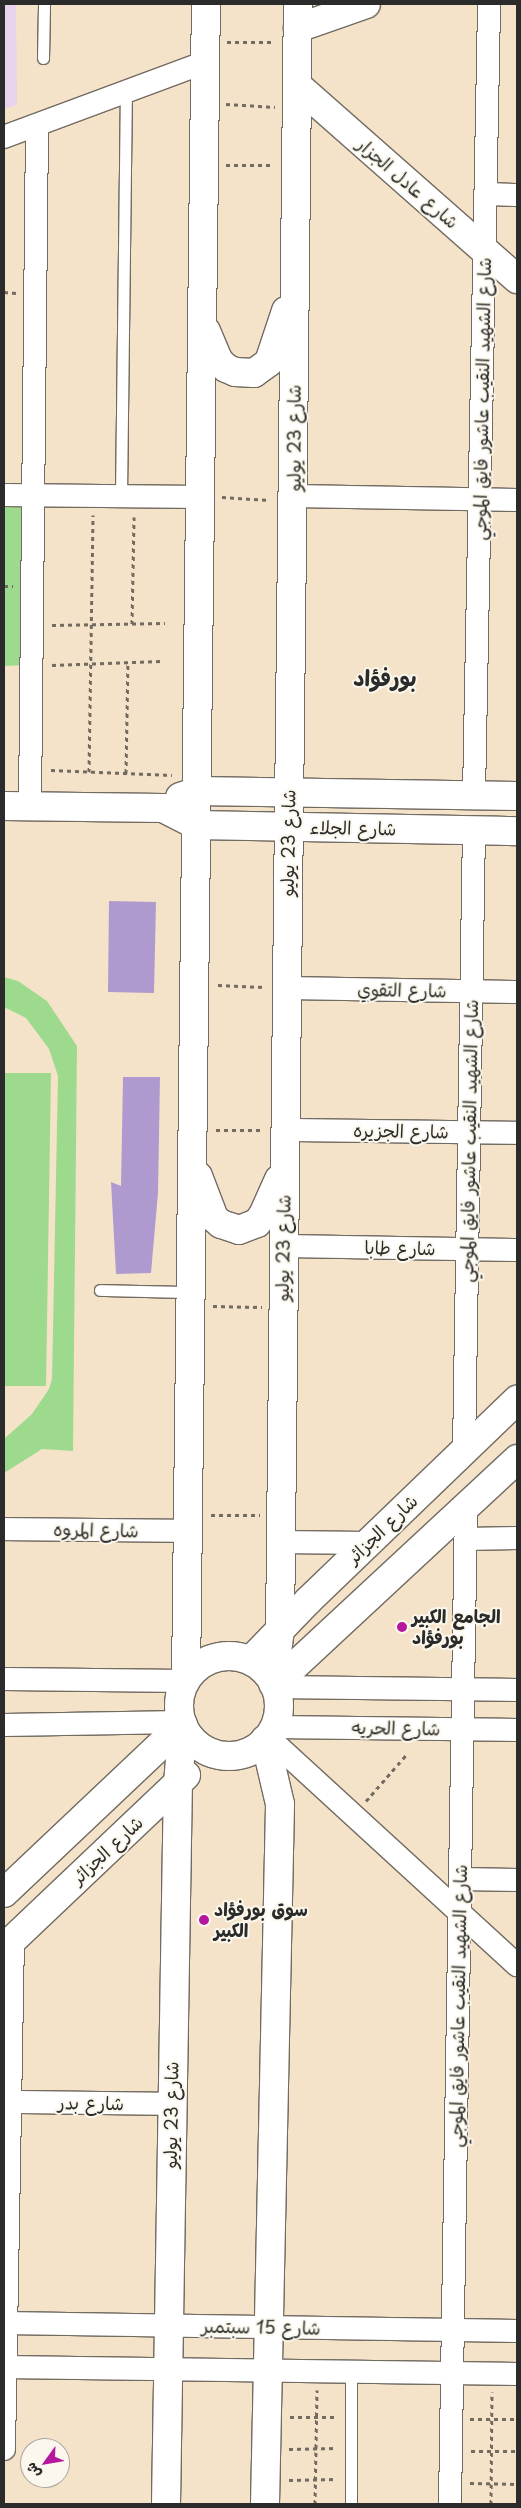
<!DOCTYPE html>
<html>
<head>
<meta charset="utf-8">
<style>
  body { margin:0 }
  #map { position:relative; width:521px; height:2508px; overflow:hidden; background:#f5e3c9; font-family:"Playpen Sans","Playpen Sans Arabic",sans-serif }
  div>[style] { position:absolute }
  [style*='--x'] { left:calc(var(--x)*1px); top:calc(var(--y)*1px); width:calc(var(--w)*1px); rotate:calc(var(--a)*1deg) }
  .built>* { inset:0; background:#e8d2ee }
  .green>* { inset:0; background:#9eda8e }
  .building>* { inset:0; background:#ae9ace }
  .path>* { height:3px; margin-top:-1.5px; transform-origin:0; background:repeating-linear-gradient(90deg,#726b62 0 4px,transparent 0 8px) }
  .roads { filter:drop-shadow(1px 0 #726b62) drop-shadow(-1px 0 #726b62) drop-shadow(0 1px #726b62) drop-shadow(0 -1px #726b62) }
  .lane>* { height:11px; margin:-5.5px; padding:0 5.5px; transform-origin:5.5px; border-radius:5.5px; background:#fff }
  .street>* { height:22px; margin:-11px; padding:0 11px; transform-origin:11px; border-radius:11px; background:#fff }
  .secondary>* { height:28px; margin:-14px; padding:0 14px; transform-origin:14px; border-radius:14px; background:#fff }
  .secondary>.ring { margin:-14px; padding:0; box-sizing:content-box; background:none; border:28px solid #fff; border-radius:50% }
  .dots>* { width:14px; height:14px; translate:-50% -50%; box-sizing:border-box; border:2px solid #fbf7ec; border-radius:50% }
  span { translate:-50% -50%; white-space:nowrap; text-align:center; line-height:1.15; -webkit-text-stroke:4px #fbf7ec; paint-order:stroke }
  .street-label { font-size:18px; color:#2b2b2b }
  .poi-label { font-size:18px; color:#2b2b2b; font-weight:700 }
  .left { translate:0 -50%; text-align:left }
  .district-label { font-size:22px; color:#2b2b2b; font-weight:700 }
  .frame { position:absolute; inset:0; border:5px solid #2b2b2b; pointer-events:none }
  .north { position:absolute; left:20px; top:2438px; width:50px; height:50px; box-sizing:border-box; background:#fbf7ec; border:1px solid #a8a59f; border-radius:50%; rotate:238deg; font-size:14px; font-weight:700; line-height:20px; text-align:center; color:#2b2b2b }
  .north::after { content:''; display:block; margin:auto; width:18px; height:22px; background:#b5179e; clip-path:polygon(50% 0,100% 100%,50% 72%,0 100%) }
</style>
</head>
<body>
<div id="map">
  <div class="built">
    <i style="clip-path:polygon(4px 4px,16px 4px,17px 105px,4px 109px)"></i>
  </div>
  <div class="green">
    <i style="clip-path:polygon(4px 495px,33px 495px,31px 665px,4px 666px)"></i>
    <i style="clip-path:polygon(4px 977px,18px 981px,47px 1001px,77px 1046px,73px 1451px,42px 1449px,4px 1473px,4px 1439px,32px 1414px,49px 1389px,52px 1379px,58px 1076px,49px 1049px,26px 1018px,4px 1007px)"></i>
    <i style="clip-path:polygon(4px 1073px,51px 1073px,46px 1386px,4px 1386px)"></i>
  </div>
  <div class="building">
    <i style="clip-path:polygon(109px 901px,156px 902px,154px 993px,108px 992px)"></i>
    <i style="clip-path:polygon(123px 1077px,160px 1077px,158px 1193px,151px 1273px,116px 1274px,111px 1182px,121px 1186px)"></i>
  </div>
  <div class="path">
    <i style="--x:227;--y:42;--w:48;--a:0"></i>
    <i style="--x:226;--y:104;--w:49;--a:3.5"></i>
    <i style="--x:226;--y:165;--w:48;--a:0"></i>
    <i style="--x:4;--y:292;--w:12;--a:5"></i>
    <i style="--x:222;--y:497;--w:48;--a:3.6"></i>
    <i style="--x:4;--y:586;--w:9;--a:0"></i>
    <i style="--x:132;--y:624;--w:107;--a:-88.9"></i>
    <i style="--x:52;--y:625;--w:113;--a:-1"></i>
    <i style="--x:52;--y:665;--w:109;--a:-2.1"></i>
    <i style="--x:51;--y:770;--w:121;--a:2.4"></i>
    <i style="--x:89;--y:772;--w:257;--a:-89.1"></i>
    <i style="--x:126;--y:773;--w:111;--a:-89"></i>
    <i style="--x:218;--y:985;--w:46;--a:2.5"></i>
    <i style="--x:216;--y:1130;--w:48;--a:0"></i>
    <i style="--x:213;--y:1306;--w:49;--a:1.2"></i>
    <i style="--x:211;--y:1515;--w:49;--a:0"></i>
    <i style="--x:366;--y:1801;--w:62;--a:-48.9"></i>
    <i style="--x:290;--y:2417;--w:46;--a:0"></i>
    <i style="--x:470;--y:2419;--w:47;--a:0"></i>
    <i style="--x:289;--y:2449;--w:48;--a:-1.2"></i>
    <i style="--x:471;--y:2451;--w:46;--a:0"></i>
    <i style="--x:289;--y:2480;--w:48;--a:-1.2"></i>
    <i style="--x:470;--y:2483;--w:47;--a:1.2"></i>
    <i style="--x:315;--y:2504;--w:114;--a:-89"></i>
    <i style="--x:491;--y:2504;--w:112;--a:-89.5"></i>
  </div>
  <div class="roads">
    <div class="lane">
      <i style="--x:43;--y:58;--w:54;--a:-88.9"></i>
      <i style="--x:121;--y:496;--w:405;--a:-89.3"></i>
      <i style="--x:100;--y:1290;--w:90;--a:1.3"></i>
      <i style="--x:351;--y:2504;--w:132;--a:-90"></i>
    </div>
    <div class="street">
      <i style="--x:4;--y:137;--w:215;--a:-20.4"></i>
      <i style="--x:486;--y:194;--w:31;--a:2"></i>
      <i style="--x:4;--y:495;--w:197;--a:0.6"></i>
      <i style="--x:294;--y:496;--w:223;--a:1"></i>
      <i style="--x:474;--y:795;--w:791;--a:-88.91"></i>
      <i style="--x:30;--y:806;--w:681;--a:-89.41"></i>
      <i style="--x:286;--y:988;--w:231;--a:1"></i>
      <i style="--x:284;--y:1130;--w:233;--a:0.7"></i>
      <i style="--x:283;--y:1246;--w:234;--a:1"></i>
      <i style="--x:464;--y:1451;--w:620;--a:-89.08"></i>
      <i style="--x:4;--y:1529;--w:183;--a:0.6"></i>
      <i style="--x:466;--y:1539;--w:51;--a:-1.1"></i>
      <i style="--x:280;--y:1542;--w:88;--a:0.7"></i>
      <i style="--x:4;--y:1679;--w:181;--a:0.6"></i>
      <i style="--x:275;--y:1687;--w:242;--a:0.7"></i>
      <i style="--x:4;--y:1725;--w:178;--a:-1"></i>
      <i style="--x:274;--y:1727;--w:243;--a:0.7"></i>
      <i style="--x:268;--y:1737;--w:338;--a:42.5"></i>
      <i style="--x:460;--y:1879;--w:57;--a:1"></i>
      <i style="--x:10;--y:2102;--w:161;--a:0.7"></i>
      <i style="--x:4;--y:2323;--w:513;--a:0.89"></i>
      <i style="--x:4;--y:2367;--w:513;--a:0.78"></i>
      <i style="--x:4;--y:2449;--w:510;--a:-88.99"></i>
      <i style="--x:450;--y:2504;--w:996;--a:-89.08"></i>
    </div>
    <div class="secondary">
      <i style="--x:298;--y:28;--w:72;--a:-19.4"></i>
      <i style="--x:298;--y:86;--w:292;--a:41.4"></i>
      <i style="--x:206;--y:331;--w:33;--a:67"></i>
      <i style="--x:219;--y:361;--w:10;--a:45"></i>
      <i style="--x:226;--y:368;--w:10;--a:24"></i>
      <i style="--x:235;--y:372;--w:19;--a:3"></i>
      <i style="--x:254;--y:373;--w:19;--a:-36"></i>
      <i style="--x:269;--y:362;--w:54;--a:-71.6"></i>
      <i style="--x:180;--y:797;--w:18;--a:-19"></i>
      <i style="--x:197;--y:791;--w:320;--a:0.9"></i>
      <i style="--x:4;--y:806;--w:159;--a:0.7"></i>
      <i style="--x:163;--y:808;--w:38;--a:27"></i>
      <i style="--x:197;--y:825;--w:320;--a:1.1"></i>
      <i style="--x:198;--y:1176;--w:45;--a:69.1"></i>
      <i style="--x:214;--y:1218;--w:9;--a:41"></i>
      <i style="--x:221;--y:1224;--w:19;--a:18"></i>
      <i style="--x:239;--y:1230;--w:19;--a:-21"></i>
      <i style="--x:257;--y:1223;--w:10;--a:-53"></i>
      <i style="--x:263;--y:1215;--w:39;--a:-66"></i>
      <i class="ring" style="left:179px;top:1656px;width:72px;height:72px"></i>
      <i style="--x:251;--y:1660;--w:83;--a:-46"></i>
      <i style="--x:309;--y:1600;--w:289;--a:-43.9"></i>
      <i style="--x:186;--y:1680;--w:1676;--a:-89.32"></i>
      <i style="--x:273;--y:1683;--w:53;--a:-82.5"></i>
      <i style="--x:280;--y:1630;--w:1626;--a:-89.37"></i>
      <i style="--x:274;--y:1685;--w:332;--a:-42.9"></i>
      <i style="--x:4;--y:1893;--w:246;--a:-43.4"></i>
      <i style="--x:4;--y:1948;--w:251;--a:-43.5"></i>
      <i style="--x:166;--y:2504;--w:721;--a:-89.05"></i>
      <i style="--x:178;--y:1783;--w:58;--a:-85.1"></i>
      <i style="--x:265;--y:2504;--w:700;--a:-88.77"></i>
      <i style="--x:280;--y:1804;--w:66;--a:-103.2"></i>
    </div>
  </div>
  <div class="dots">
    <i style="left:402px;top:1627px;background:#b5179e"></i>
    <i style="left:204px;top:1920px;background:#b5179e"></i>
  </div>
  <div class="street-label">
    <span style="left:408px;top:183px;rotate:41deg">شارع عادل الجزار</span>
    <span style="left:482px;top:399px;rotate:-89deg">شارع الشهيد النقيب عاشور فايق الموجي</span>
    <span style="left:294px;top:438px;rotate:-90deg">شارع 23 يوليو</span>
    <span style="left:353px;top:828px;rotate:1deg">شارع الجلاء</span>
    <span style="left:288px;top:843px;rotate:-89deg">شارع 23 يوليو</span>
    <span style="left:402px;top:990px;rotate:1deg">شارع التقوي</span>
    <span style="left:401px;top:1131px;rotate:1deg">شارع الجزيره</span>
    <span style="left:469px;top:1141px;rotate:-89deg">شارع الشهيد النقيب عاشور فايق الموجي</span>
    <span style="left:283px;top:1248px;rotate:-89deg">شارع 23 يوليو</span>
    <span style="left:400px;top:1248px;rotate:1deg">شارع طابا</span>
    <span style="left:382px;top:1529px;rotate:-44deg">شارع الجزائر</span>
    <span style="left:96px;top:1530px;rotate:1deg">شارع المروه</span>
    <span style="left:396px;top:1728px;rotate:1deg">شارع الحريه</span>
    <span style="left:107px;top:1850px;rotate:-43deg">شارع الجزائر</span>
    <span style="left:458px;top:2006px;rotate:-89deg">شارع الشهيد النقيب عاشور فايق الموجي</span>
    <span style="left:91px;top:2103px;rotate:1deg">شارع بدر</span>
    <span style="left:171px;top:2115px;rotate:-89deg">شارع 23 يوليو</span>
    <span style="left:261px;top:2327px;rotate:1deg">شارع 15 سبتمبر</span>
  </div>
  <div class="poi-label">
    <span class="left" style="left:412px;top:1627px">الجامع الكبير<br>بورفؤاد</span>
    <span class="left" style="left:214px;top:1920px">سوق بورفؤاد<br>الكبير</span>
  </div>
  <div class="district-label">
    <span style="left:385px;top:677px">بورفؤاد</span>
  </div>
  <div class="frame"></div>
  <div class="north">ش</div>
</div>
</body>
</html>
